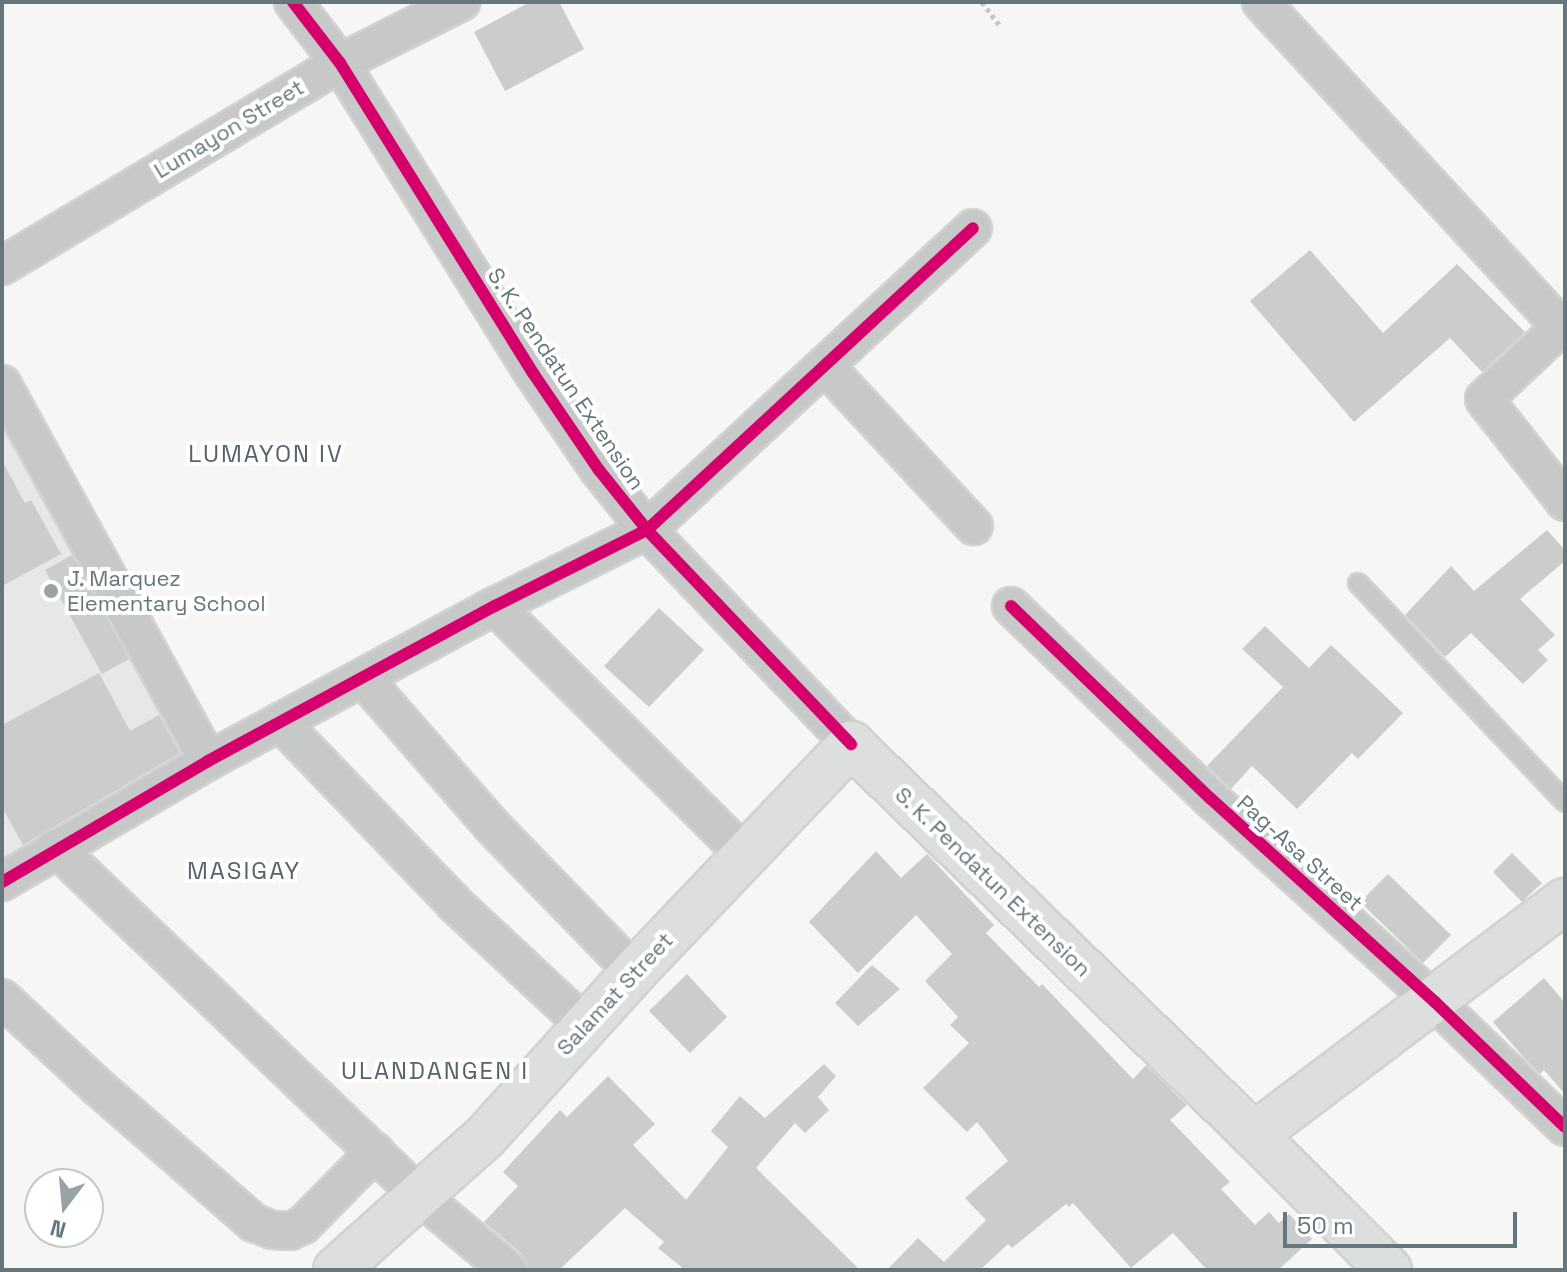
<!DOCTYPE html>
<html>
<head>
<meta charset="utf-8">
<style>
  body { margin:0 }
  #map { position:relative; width:1567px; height:1272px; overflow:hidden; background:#f6f6f5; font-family:"Space Grotesk",sans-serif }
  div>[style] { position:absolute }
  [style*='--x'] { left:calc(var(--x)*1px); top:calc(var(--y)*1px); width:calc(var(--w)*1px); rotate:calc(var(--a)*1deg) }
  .built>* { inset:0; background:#e6e7e7 }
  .building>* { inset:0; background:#cbcdcd }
  .path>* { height:5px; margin-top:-2.5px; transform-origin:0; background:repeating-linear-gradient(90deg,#c5c6c7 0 4px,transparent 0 8px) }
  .roads { filter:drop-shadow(2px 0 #d1d2d2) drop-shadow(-2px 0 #d1d2d2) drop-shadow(0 2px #d1d2d2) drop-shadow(0 -2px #d1d2d2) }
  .lane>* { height:18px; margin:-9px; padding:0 9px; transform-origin:9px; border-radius:9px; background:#c7c9c9 }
  .street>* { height:36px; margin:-18px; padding:0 18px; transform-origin:18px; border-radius:18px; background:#c7c9c9 }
  .secondary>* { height:44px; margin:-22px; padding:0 22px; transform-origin:22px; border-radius:22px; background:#dddede }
  .primary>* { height:44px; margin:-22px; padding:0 22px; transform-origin:22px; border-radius:22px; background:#dddede }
  .cycleway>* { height:12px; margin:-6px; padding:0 6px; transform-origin:6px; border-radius:6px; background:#d6006c }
  .dots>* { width:22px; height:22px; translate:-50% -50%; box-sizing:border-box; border:4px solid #fff; border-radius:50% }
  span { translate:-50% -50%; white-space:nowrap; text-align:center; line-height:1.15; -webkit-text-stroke:8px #fff; paint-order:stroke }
  .street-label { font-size:22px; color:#65767c }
  .poi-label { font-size:22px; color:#65767c }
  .left { translate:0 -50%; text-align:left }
  .neighbourhood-label { font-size:24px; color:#566368; letter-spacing:2px }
  .frame { position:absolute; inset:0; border:4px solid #65767c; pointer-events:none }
  .north { position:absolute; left:24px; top:1168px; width:80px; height:80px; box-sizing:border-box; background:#fff; border:2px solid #c1c8cb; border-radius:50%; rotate:196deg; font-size:22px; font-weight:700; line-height:32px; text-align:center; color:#65767c }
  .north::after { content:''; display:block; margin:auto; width:28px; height:36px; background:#98a3a6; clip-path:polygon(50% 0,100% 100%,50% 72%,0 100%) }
  .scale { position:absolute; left:1283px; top:1212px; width:234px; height:36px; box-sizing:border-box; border:4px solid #65767c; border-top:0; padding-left:10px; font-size:24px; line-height:28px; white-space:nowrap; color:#65767c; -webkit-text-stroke:6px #fff; paint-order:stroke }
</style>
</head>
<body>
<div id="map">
  <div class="built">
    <i style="clip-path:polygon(2px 423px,198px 760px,2px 863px)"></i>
  </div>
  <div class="building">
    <i style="clip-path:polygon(530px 2px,559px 2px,584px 49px,505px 91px,474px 32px)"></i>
    <i style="clip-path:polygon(1310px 250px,1383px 333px,1457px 264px,1525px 332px,1482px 372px,1450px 338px,1354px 422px,1250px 301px)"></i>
    <i style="clip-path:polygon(2px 461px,25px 503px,31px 500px,61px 554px,2px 586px)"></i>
    <i style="clip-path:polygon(1547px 530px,1565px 550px,1565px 561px,1520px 599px,1555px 635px,1538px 650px,1548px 660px,1523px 684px,1471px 633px,1445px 657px,1405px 615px,1451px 566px,1474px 591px)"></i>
    <i style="clip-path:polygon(72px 555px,129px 659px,102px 674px,45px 570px)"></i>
    <i style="clip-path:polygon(659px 608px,704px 650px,649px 707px,604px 666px)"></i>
    <i style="clip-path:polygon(1265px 626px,1309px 668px,1331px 645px,1403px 713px,1358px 759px,1352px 753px,1297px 809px,1252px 766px,1231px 789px,1207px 766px,1283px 687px,1242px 649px)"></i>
    <i style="clip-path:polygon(99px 673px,130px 731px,159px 715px,180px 753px,23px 845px,2px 807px,2px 725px)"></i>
    <i style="clip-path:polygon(876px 851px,901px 878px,927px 854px,994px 925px,986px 933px,1039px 987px,1042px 984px,1133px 1079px,1146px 1065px,1187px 1105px,1170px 1120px,1230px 1182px,1221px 1189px,1255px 1225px,1269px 1212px,1279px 1223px,1289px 1214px,1312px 1239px,1278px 1270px,1207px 1270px,1173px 1233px,1131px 1268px,1073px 1203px,1069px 1207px,1066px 1204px,1012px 1248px,1008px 1244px,980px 1270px,887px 1270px,918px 1238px,944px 1262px,986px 1220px,965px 1198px,1008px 1161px,977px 1122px,967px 1132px,923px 1088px,969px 1043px,950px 1025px,958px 1017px,925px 981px,952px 954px,916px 915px,858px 973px,809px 922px)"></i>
    <i style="clip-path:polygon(1512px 853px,1542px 883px,1522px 902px,1493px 872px)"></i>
    <i style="clip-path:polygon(1388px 874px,1451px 935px,1423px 963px,1360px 902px)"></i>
    <i style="clip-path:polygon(872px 965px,900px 989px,858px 1026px,835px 1003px)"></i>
    <i style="clip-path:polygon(687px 974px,727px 1017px,690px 1053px,649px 1011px)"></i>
    <i style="clip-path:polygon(1544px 978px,1565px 1003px,1565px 1094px,1544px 1070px,1540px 1074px,1524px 1058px,1493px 1022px)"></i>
    <i style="clip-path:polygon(824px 1064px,836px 1076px,818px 1097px,829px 1110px,805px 1133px,795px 1123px,756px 1168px,860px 1270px,685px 1270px,658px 1248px,664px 1242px,625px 1208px,559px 1270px,529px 1270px,522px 1254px,484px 1222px,518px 1186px,503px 1172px,560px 1110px,567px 1117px,608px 1076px,655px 1124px,633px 1145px,686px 1200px,728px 1147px,711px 1131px,740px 1096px,765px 1118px)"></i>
  </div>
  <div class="path">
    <i style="--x:982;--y:2;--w:30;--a:53"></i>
  </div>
  <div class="roads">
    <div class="lane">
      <i style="--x:1358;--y:583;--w:301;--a:46.6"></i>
    </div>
    <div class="street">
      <i style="--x:293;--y:2;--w:77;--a:52.4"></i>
      <i style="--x:340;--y:63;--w:365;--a:58.1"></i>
      <i style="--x:533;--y:373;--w:117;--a:55.8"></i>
      <i style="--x:599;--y:470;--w:77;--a:51.3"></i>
      <i style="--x:647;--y:530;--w:296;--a:46.4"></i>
      <i style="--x:1261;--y:2;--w:442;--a:47.3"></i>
      <i style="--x:2;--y:266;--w:394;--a:-31"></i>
      <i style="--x:340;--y:63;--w:136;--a:-26.8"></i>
      <i style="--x:1565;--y:323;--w:111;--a:136.8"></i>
      <i style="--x:1484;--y:399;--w:131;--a:51.8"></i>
      <i style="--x:826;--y:367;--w:217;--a:47.1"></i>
      <i style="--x:2;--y:384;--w:430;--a:61.3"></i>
      <i style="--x:495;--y:606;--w:353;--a:44.9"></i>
      <i style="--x:1011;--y:606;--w:277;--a:44"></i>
      <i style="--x:1210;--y:798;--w:304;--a:42.2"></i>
      <i style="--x:1435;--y:1002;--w:180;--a:43.9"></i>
      <i style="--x:363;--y:678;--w:196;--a:48.9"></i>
      <i style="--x:492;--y:826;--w:204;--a:45.8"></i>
      <i style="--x:280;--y:722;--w:252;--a:46.1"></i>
      <i style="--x:455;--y:904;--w:179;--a:43"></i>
      <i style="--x:56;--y:848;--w:505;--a:43.72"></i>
      <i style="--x:421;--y:1197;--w:114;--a:40"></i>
      <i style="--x:2;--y:882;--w:239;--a:-30.4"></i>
      <i style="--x:208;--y:761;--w:326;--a:-28.4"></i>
      <i style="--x:495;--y:606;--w:170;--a:-26.6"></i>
      <i style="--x:647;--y:530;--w:444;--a:-42.8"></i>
      <i style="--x:2;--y:998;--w:132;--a:42.9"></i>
      <i style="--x:99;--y:1088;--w:206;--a:41.1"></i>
      <i style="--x:254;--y:1223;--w:19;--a:21"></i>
      <i style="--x:272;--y:1230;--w:18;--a:3"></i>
      <i style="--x:290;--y:1231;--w:14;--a:-25"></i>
      <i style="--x:303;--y:1225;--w:103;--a:-45.4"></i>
    </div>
    <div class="secondary">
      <i style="--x:1254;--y:1135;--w:191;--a:45"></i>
    </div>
    <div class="primary">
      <i style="--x:336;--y:1270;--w:200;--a:-41.8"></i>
      <i style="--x:485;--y:1137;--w:222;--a:-47.9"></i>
      <i style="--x:634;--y:972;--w:315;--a:-46.4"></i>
      <i style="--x:851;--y:744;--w:562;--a:44.13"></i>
      <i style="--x:1254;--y:1135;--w:389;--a:-37"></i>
    </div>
  </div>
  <div class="cycleway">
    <i style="--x:293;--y:2;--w:77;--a:52.4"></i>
    <i style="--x:340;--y:63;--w:365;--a:58.1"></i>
    <i style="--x:533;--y:373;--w:117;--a:55.8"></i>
    <i style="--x:599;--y:470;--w:77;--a:51.3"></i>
    <i style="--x:647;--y:530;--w:296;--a:46.4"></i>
    <i style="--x:1011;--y:606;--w:277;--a:44"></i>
    <i style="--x:1210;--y:798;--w:304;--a:42.2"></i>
    <i style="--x:1435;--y:1002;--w:180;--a:43.9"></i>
    <i style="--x:2;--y:882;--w:239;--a:-30.4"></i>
    <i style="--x:208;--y:761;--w:326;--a:-28.4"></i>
    <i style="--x:495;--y:606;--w:170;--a:-26.6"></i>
    <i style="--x:647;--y:530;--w:444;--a:-42.8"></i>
  </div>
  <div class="dots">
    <i style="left:51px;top:591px;background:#98a3a6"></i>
  </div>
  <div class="street-label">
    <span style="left:229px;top:129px;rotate:-31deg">Lumayon Street</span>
    <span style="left:566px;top:379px;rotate:56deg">S. K. Pendatun Extension</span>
    <span style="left:1300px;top:853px;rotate:42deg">Pag-Asa Street</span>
    <span style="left:993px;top:882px;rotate:44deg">S. K. Pendatun Extension</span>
    <span style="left:615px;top:994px;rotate:-47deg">Salamat Street</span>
  </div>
  <div class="poi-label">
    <span class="left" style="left:67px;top:591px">J. Marquez<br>Elementary School</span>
  </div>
  <div class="neighbourhood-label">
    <span style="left:266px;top:454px">LUMAYON IV</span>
    <span style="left:244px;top:871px">MASIGAY</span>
    <span style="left:435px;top:1071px">ULANDANGEN I</span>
  </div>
  <div class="frame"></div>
  <div class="north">N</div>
  <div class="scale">50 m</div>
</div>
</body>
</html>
